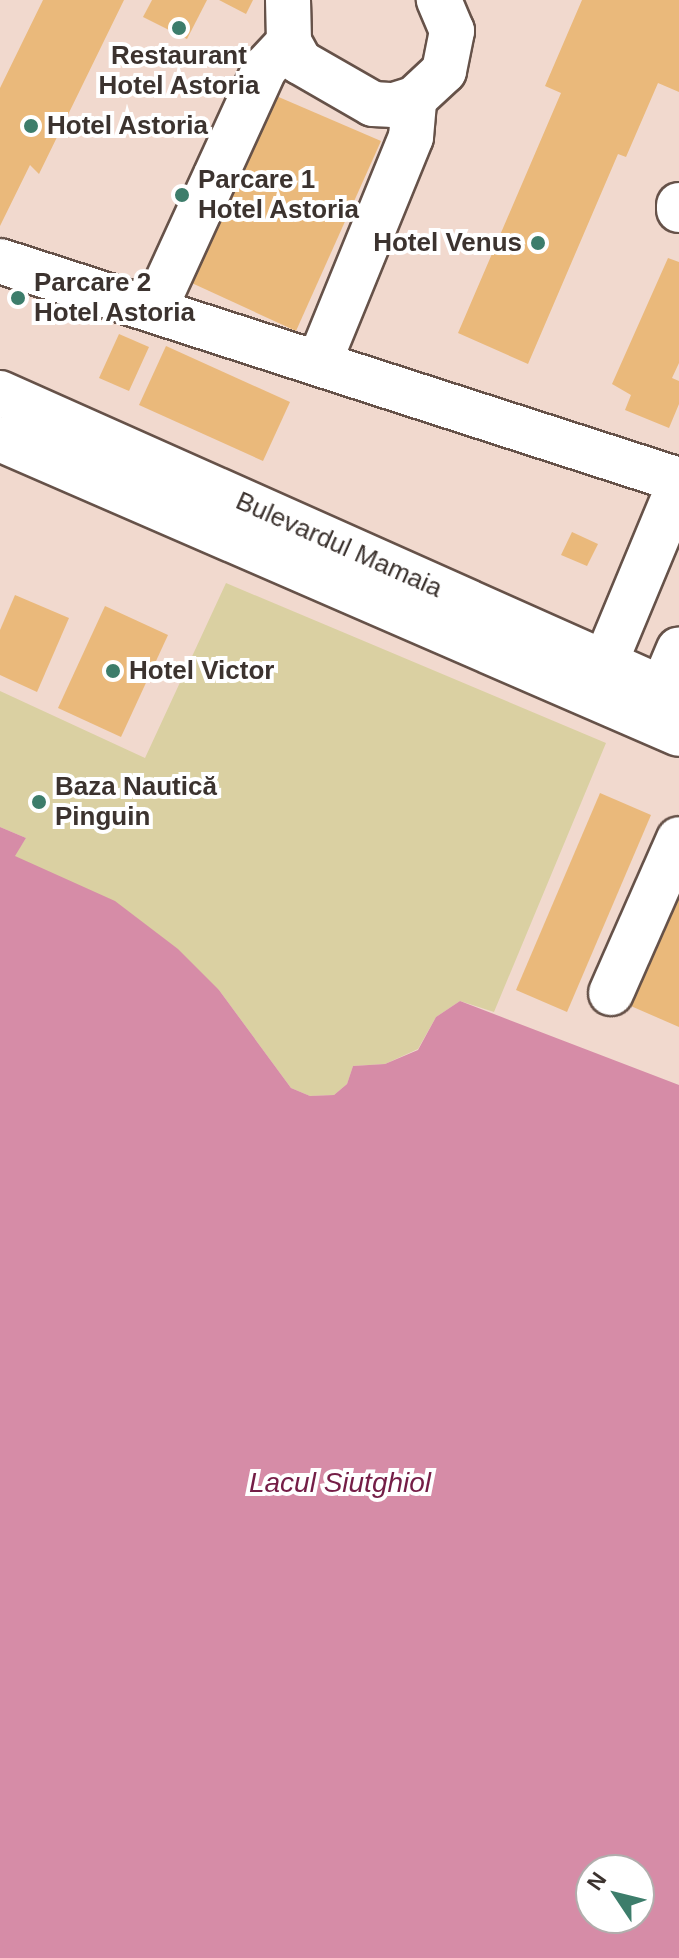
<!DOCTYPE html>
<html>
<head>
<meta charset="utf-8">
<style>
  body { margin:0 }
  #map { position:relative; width:679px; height:1958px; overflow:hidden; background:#f1d9ce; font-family:Arial,sans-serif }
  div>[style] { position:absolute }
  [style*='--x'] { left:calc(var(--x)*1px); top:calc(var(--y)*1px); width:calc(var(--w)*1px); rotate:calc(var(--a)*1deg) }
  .green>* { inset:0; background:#dad0a2 }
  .water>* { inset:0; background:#d68ca7 }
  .building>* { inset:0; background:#eab97b }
  .roads { filter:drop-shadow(2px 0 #665249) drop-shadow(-2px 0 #665249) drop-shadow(0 2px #665249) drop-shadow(0 -2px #665249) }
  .minor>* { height:44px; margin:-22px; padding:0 22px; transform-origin:22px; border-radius:22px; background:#fff }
  .major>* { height:44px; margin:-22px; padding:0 22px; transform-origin:22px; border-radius:22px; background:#fff }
  .dots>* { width:22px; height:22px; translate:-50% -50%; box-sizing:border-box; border:4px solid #fff; border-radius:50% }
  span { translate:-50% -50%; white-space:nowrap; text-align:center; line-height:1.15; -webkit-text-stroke:8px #fff; paint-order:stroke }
  .poi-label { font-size:26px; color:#3c332f; font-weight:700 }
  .left { translate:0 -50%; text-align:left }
  .right { translate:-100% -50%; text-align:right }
  .street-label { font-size:26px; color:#3c332f }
  .water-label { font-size:28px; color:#741d46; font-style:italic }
  .north { position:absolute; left:575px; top:1854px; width:80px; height:80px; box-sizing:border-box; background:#fff; border:2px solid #b1adac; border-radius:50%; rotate:305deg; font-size:22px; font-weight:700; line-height:32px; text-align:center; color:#3c332f }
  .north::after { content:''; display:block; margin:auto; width:28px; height:36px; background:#3d7d6b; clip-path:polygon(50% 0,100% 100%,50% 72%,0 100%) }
</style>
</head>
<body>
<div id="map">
  <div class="green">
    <i style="clip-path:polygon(226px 583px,606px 743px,494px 1012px,460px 1001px,436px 1017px,418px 1049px,385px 1064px,353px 1066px,347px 1084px,334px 1095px,310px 1096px,291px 1088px,219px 990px,14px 856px,26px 838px,0 827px,0 691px,145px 758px)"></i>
  </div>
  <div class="water">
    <i style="clip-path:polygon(evenodd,0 827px,26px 838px,15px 856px,115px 901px,178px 949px,219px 990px,291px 1088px,310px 1096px,334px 1095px,347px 1084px,353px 1066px,385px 1064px,418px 1050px,436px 1017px,460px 1001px,679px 1085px,679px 1958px,0 1958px,0 827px,591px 1870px,639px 1870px,639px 1918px,591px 1918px,591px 1870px)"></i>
  </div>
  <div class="building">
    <i style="clip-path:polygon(43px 0,124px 0,39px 174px,30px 165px,0 226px,0 88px)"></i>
    <i style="clip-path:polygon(152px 0,207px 0,187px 39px,143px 17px)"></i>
    <i style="clip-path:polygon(219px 0,253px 0,246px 14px)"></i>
    <i style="clip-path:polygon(582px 0,679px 0,679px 92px,658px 83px,626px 157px,618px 154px,528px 364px,458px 333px,561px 93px,545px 86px)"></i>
    <i style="clip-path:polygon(267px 92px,381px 141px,296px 331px,183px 279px)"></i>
    <i style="clip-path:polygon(668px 258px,679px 262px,679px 363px,672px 378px,679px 381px,679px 404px,669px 428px,625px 410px,631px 395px,612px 384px)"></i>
    <i style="clip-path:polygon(119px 334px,149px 347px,129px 391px,99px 378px)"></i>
    <i style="clip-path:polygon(166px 346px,290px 402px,263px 461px,139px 405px)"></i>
    <i style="clip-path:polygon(572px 532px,598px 544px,587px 566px,561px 555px)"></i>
    <i style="clip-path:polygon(15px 595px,69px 618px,37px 692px,0 675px,0 630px)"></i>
    <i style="clip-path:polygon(105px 606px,168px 635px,121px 737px,58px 708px)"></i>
    <i style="clip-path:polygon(600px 793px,651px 815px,567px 1012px,516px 990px)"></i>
    <i style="clip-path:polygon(679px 859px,679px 1027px,617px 1000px)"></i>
  </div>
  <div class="roads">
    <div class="minor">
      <i style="--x:288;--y:0;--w:42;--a:88.6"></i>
      <i style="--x:289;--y:42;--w:23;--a:61"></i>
      <i style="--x:300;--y:62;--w:84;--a:29.9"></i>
      <i style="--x:373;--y:104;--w:21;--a:3"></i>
      <i style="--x:394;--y:105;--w:21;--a:-17"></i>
      <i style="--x:414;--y:99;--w:41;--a:-43"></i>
      <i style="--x:444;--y:71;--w:41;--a:-78.7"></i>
      <i style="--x:452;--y:31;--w:34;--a:-113"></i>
      <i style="--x:679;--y:205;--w:5;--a:90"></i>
      <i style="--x:0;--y:261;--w:713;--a:17.88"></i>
      <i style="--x:155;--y:308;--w:264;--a:-65.4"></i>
      <i style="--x:265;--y:68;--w:35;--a:-47"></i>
      <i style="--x:320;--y:360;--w:241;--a:-67.8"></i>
      <i style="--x:411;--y:137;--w:38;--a:-85"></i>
      <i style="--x:605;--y:663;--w:193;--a:-67.4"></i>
      <i style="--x:662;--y:689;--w:43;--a:-67"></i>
      <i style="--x:611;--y:993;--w:168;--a:-66.2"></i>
    </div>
    <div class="major">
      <i style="--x:0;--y:393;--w:744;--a:24.05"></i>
      <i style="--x:0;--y:439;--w:740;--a:23.48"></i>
    </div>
  </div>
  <div class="dots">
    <i style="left:179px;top:28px;background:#3d7d6b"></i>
    <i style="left:31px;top:126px;background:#3d7d6b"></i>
    <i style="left:182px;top:195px;background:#3d7d6b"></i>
    <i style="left:538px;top:243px;background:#3d7d6b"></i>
    <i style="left:18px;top:298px;background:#3d7d6b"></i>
    <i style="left:113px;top:671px;background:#3d7d6b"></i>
    <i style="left:39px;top:802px;background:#3d7d6b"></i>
  </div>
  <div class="poi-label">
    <span style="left:179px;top:71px">Restaurant<br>Hotel Astoria</span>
    <span class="left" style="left:47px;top:126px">Hotel Astoria</span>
    <span class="left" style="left:198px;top:195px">Parcare 1<br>Hotel Astoria</span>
    <span class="right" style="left:522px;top:243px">Hotel Venus</span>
    <span class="left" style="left:34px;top:298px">Parcare 2<br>Hotel Astoria</span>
    <span class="left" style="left:129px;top:671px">Hotel Victor</span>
    <span class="left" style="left:55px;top:802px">Baza Nautică<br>Pinguin</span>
  </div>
  <div class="street-label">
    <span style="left:339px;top:545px;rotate:24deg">Bulevardul Mamaia</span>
  </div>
  <div class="water-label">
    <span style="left:340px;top:1483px">Lacul Siutghiol</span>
  </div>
  <div class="north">N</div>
</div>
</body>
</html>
